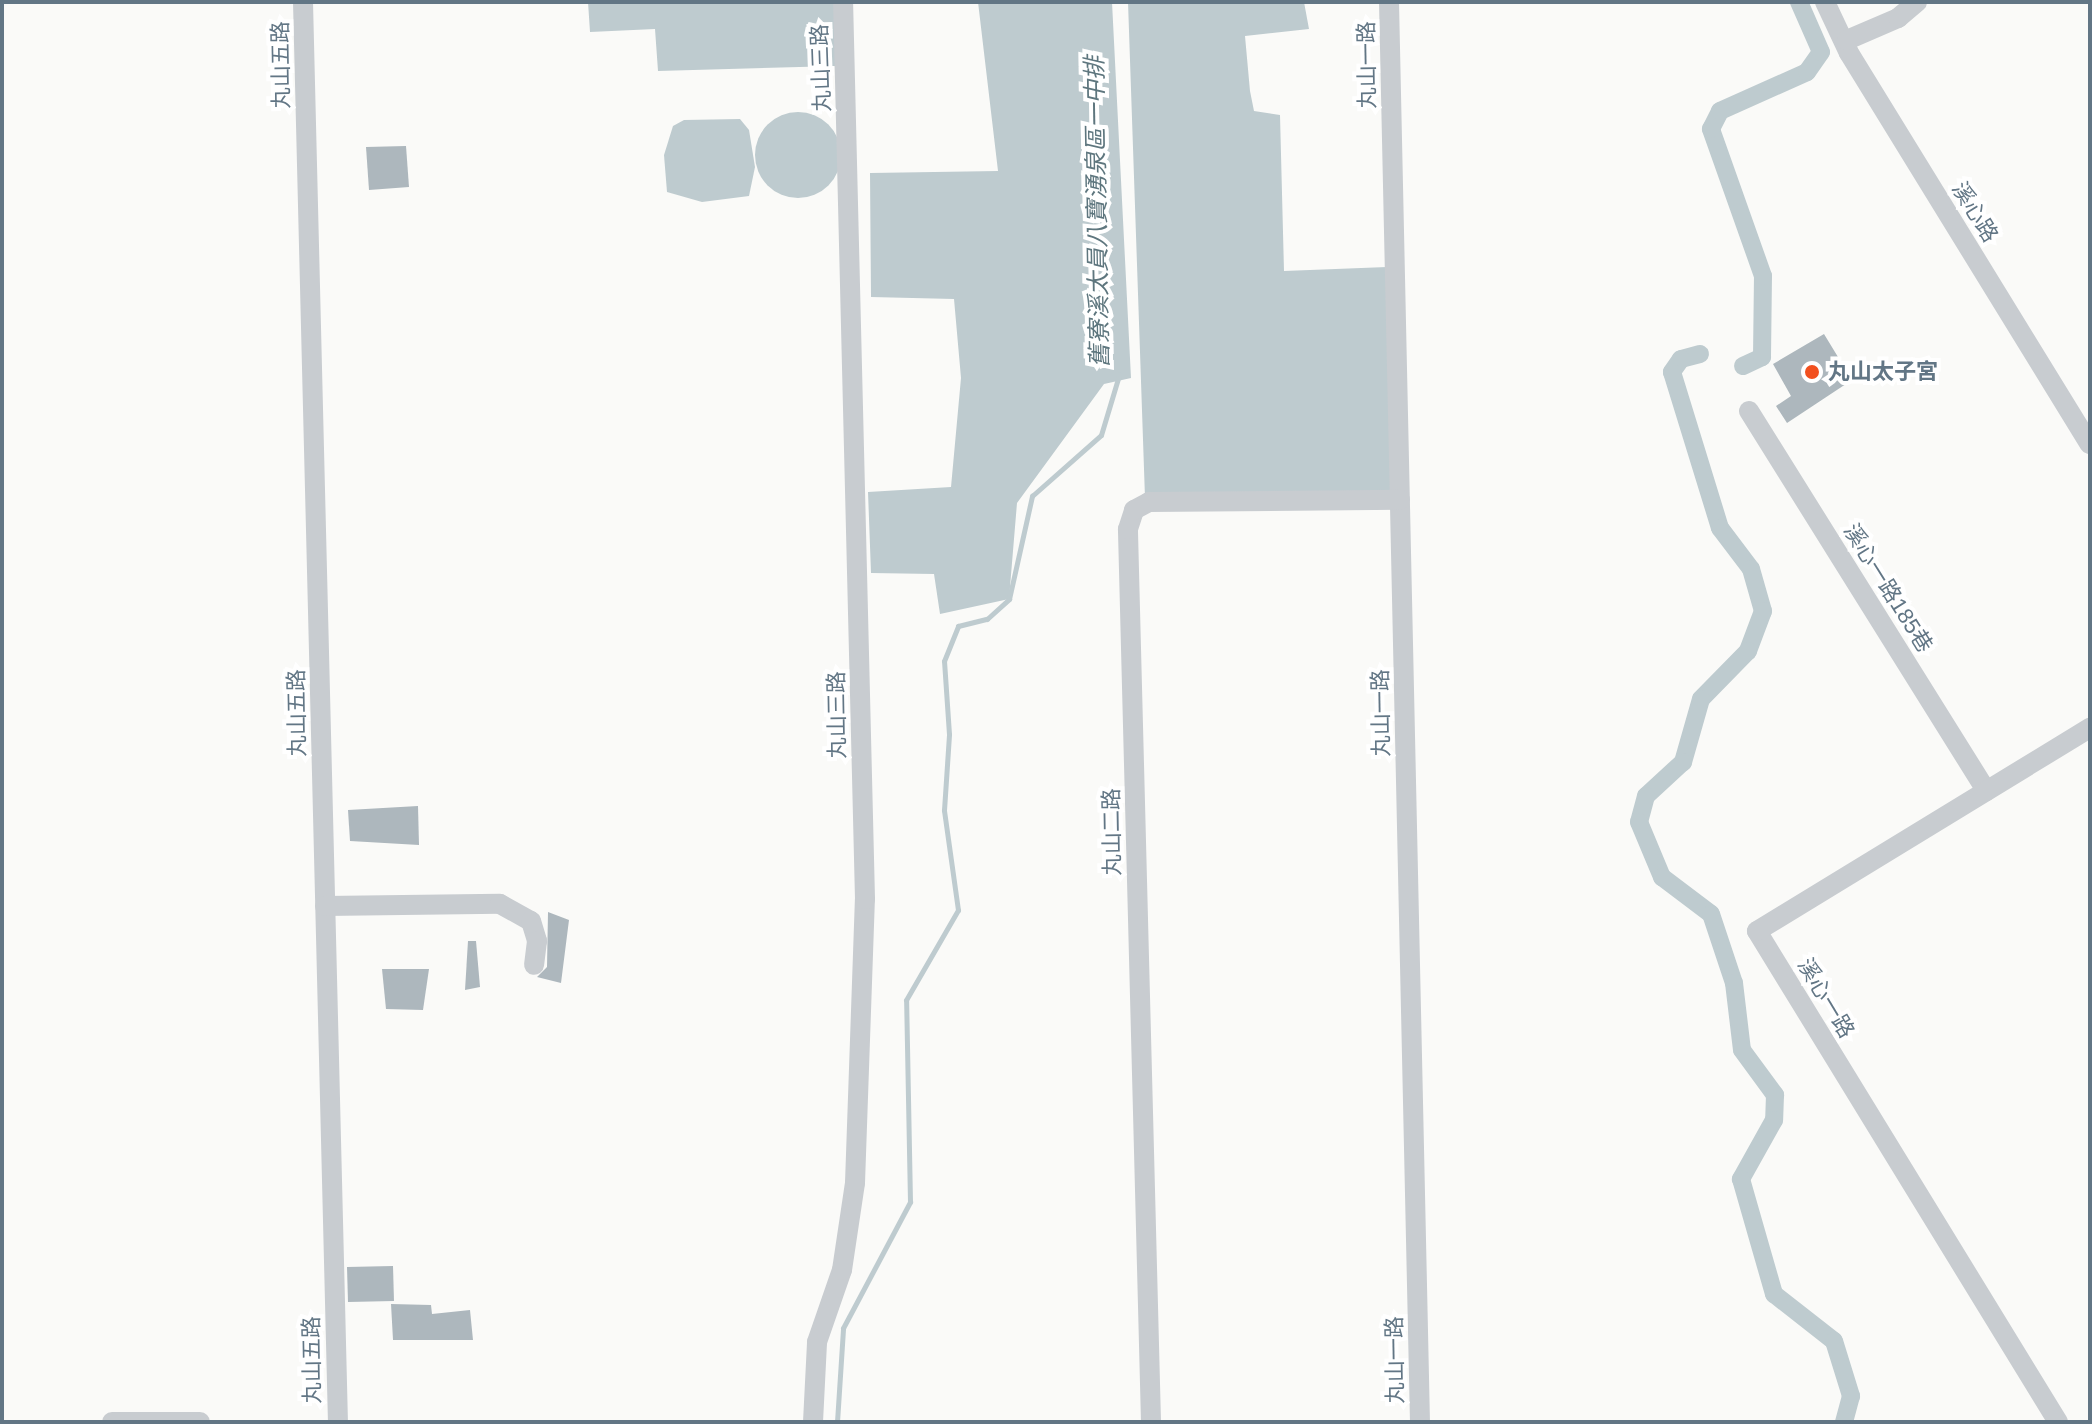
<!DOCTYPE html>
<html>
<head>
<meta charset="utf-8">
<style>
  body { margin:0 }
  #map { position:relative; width:2092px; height:1424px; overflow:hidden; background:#fafaf8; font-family:Arial,"Noto Sans TC",sans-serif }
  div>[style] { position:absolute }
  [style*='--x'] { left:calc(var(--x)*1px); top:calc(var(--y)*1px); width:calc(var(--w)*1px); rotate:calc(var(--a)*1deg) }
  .water>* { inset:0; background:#becbcf }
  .round { border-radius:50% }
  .stream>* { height:5px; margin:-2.5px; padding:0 2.5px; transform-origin:2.5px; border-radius:2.5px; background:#becbcf }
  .canal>* { height:18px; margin:-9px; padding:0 9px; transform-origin:9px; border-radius:9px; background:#becbcf }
  .building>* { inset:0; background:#adb7bd }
  .minor>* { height:20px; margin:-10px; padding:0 10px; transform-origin:10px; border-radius:10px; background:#c8ccd0 }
  .dots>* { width:22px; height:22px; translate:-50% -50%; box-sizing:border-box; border:4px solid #fff; border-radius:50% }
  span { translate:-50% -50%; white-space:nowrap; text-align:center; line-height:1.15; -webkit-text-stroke:8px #fff; paint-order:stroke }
  .street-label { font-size:22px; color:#627685 }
  .poi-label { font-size:22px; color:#627685; font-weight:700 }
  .left { translate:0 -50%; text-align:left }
  .water-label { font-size:24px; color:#5e767e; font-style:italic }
  .frame { position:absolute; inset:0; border:4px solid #627685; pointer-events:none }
</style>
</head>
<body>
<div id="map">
  <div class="water">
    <i style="clip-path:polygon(588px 2px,834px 2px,837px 66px,658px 71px,655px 29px,590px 32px)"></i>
    <i style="clip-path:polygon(978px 2px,1112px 2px,1131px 378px,1104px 384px,1017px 503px,1009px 599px,940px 614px,934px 574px,871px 573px,868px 492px,951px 487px,961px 378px,954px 299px,871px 297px,870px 173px,998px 171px)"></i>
    <i style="clip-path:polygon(1128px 2px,1304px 2px,1309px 29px,1245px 36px,1250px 91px,1254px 111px,1280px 115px,1284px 271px,1387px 267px,1393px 491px,1145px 498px)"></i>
    <i class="round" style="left:755px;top:112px;width:86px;height:86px"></i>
    <i style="clip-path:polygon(740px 119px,749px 130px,755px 167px,749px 196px,702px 202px,667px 192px,664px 155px,673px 126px,684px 120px)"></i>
  </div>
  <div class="stream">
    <i style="--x:837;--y:1422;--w:94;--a:-86.3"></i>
    <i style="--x:843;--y:1328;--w:143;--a:-62"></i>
    <i style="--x:910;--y:1202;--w:202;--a:-91.1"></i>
    <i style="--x:906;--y:1000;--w:104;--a:-60"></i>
    <i style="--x:958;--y:910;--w:101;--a:-98"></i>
    <i style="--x:944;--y:810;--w:76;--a:-86.2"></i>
    <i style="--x:949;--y:734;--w:73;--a:-93.9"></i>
    <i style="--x:944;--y:661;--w:38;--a:-68"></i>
    <i style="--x:958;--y:626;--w:30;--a:-14"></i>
    <i style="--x:987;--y:619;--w:30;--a:-42"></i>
    <i style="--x:1009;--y:599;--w:106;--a:-77.4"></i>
    <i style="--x:1032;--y:496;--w:92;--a:-41.5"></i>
    <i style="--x:1101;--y:435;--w:63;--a:-73.3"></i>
  </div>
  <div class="canal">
    <i style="--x:1700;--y:354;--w:20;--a:165"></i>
    <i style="--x:1681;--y:359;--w:16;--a:125"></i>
    <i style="--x:1672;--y:372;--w:163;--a:72.9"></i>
    <i style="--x:1720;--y:528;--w:51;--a:52.9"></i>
    <i style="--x:1751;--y:569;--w:44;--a:74.1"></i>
    <i style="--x:1763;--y:611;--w:43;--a:110.6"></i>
    <i style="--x:1748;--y:651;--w:67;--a:134.4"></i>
    <i style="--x:1701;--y:699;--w:66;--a:105.9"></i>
    <i style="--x:1683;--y:762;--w:50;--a:137.4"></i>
    <i style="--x:1646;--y:796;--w:27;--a:105"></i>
    <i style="--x:1639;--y:822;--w:60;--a:67.3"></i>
    <i style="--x:1662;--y:877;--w:61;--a:37.1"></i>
    <i style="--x:1711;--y:914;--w:73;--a:71.6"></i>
    <i style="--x:1734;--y:983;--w:67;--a:83.2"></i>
    <i style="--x:1742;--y:1050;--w:56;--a:53.7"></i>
    <i style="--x:1775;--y:1095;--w:25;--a:92"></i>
    <i style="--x:1774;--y:1120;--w:68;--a:119.2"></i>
    <i style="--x:1741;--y:1179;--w:120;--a:74"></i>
    <i style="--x:1774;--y:1294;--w:76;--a:38.1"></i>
    <i style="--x:1834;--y:1341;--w:58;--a:72.8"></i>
    <i style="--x:1851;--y:1396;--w:27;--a:105"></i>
    <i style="--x:1743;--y:366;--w:21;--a:-25"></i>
    <i style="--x:1762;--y:357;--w:81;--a:-89.3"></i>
    <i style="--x:1763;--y:276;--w:156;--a:-109.5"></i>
    <i style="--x:1711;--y:129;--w:20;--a:-63"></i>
    <i style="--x:1720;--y:111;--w:95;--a:-24.1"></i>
    <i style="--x:1807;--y:72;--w:24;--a:-55"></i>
    <i style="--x:1821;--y:52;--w:55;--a:-113.7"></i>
  </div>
  <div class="building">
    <i style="clip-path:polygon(406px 146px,409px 187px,369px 190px,366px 147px)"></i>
    <i style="clip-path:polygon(1824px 334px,1852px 380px,1787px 423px,1776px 406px,1791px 396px,1773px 364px)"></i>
    <i style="clip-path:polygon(418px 806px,419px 845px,350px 841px,348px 810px)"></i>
    <i style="clip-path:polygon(548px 912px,569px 920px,561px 983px,537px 977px,547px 967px)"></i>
    <i style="clip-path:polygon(468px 941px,476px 941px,480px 987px,465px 990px)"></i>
    <i style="clip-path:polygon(382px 969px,429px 969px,423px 1010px,386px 1009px)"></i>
    <i style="clip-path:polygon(393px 1266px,394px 1301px,348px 1302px,347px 1267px)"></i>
    <i style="clip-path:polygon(391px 1304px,431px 1305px,432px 1314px,470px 1310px,473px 1340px,393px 1340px)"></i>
  </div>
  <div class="minor">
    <i style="--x:303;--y:2;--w:1420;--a:88.59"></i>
    <i style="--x:1389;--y:2;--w:1420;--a:88.75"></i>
    <i style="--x:1825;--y:2;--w:56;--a:64.8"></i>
    <i style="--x:1849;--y:53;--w:459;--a:58.4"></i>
    <i style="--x:1847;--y:40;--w:56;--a:-23.3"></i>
    <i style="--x:1898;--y:18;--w:25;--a:-40"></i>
    <i style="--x:1749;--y:411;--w:448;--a:58"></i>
    <i style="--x:325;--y:906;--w:175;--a:-0.7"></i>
    <i style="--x:500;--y:904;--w:35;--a:29"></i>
    <i style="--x:531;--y:921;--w:21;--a:73"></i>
    <i style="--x:537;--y:941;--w:24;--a:97"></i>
    <i style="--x:112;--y:1422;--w:88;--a:0"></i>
    <i style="--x:813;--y:1422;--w:80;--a:-87.1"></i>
    <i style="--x:817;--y:1342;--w:76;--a:-70.9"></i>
    <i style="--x:842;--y:1270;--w:88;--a:-81.5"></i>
    <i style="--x:855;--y:1183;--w:284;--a:-88"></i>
    <i style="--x:865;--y:899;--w:897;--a:-91.4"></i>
    <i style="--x:1151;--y:1422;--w:893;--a:-91.48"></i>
    <i style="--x:1128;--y:529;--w:20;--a:-72"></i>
    <i style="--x:1134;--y:510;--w:17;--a:-28"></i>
    <i style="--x:1149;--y:502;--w:251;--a:-0.5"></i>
    <i style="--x:2058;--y:1422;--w:576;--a:-121.51"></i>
    <i style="--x:1757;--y:931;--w:390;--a:-31.4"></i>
  </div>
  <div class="dots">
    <i style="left:1812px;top:372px;background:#f2501f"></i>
  </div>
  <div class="street-label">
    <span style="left:281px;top:65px;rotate:-91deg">丸山五路</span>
    <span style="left:1367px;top:65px;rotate:-91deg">丸山一路</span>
    <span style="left:821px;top:68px;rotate:-92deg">丸山三路</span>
    <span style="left:1975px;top:212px;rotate:58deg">溪心路</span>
    <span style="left:1888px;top:588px;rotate:58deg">溪心一路185巷</span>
    <span style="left:297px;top:713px;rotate:-91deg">丸山五路</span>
    <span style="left:1381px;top:713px;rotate:-91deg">丸山一路</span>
    <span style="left:837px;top:715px;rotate:-91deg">丸山三路</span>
    <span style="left:1112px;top:832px;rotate:-91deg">丸山二路</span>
    <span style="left:1826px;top:998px;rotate:59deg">溪心一路</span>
    <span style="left:312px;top:1360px;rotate:-91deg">丸山五路</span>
    <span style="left:1395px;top:1360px;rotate:-91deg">丸山一路</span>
  </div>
  <div class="poi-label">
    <span class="left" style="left:1828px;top:372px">丸山太子宮</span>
  </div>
  <div class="water-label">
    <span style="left:1097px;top:212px;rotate:-91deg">舊寮溪太員八寶湧泉區一中排</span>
  </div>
  <div class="frame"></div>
</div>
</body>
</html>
